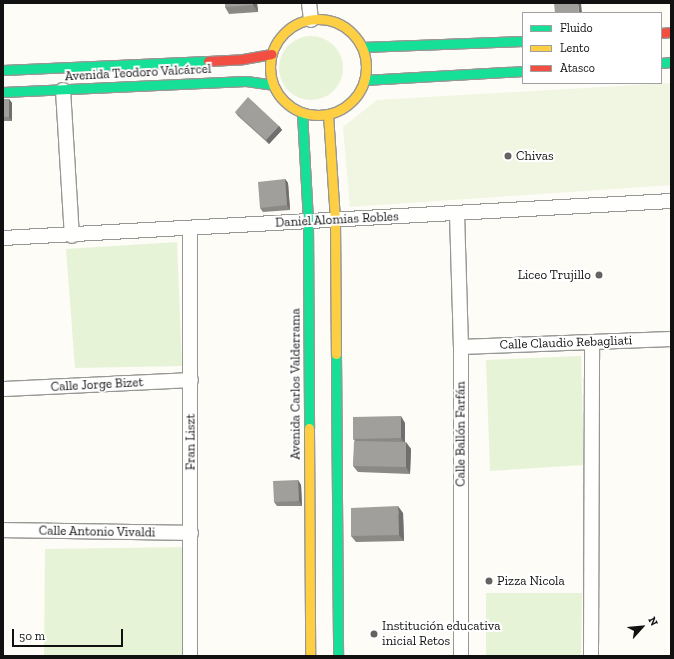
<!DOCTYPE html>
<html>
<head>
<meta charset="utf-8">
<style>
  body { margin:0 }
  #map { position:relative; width:674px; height:659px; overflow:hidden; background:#fdfcf7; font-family:"Zilla Slab",serif }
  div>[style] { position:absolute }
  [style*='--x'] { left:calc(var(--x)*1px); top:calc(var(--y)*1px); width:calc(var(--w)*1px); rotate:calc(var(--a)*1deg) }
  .green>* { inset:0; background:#e7f3d7 }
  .round { border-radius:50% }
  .pitch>* { inset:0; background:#f0f6e1 }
  .roads { filter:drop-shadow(1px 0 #979795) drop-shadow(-1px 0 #979795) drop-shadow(0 1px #979795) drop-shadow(0 -1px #979795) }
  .street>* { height:14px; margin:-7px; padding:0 7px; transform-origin:7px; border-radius:7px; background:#fffffe }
  .fast>* { height:9px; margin:-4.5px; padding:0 4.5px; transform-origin:4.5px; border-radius:4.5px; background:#16e098 }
  .slow>* { height:9px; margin:-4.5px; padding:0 4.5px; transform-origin:4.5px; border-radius:4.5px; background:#ffcf43 }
  .slow>.ring { margin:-4.5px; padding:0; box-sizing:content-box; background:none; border:9px solid #ffcf43; border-radius:50% }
  .jam>* { height:9px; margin:-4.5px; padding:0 4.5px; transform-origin:4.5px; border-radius:4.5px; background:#f24e42 }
  .wall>* { inset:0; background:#8a8986 }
  .shaded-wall>* { inset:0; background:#716f6d }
  .building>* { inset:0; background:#a19f9c }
  .dots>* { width:11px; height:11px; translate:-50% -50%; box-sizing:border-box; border:2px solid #fff; border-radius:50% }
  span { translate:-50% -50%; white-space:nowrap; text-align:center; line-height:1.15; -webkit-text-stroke:4px #fff; paint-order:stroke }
  .street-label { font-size:13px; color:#111 }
  .poi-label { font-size:13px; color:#111 }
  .left { translate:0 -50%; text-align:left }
  .right { translate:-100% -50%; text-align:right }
  .frame { position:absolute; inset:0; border:4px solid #111; pointer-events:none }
  .legend { position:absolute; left:522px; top:12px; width:140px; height:72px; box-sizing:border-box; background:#fff; border:1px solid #a0a0a0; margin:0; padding:5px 7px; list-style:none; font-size:12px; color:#111 }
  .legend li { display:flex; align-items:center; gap:8px; height:20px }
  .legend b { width:20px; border:1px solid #a0a0a0 }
  .north { position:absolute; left:622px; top:607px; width:40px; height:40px; -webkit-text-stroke:3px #fff; paint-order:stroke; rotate:63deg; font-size:11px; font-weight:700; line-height:16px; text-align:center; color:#111 }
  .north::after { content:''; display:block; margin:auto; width:14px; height:18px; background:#111; clip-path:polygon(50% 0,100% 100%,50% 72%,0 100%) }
  .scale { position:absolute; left:12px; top:629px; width:111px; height:18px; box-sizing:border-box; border:2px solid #111; border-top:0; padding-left:5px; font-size:12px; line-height:14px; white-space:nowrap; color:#111; -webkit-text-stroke:3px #fff; paint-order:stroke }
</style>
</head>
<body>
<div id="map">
  <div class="green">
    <i class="round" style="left:279px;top:36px;width:64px;height:64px"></i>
    <i style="clip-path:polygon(177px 242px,182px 366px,75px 368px,66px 249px)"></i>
    <i style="clip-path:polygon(581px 356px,584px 465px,490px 471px,486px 360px)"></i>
    <i style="clip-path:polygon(187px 547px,187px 656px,44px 656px,45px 549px)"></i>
    <i style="clip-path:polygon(486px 593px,582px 593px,581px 656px,486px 656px)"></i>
  </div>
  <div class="pitch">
    <i style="clip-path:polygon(671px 83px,671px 185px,350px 207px,343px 127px,377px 100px)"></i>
  </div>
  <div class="roads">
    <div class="street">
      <i style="--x:309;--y:3;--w:17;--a:83"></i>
      <i style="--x:63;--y:90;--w:146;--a:86.5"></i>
      <i style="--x:457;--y:213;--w:134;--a:88.3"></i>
      <i style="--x:461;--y:347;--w:309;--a:90"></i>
      <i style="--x:3;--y:238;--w:669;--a:-3.17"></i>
      <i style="--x:461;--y:347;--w:210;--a:-2.2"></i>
      <i style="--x:3;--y:389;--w:188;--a:-2.7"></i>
      <i style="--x:3;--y:530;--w:188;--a:0.9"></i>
      <i style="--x:190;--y:656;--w:427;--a:-90"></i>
      <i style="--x:591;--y:656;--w:314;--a:-89.8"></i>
    </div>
    <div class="fast">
      <i style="--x:362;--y:47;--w:161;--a:-2.1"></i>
      <i style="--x:661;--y:63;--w:10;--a:-6"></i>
      <i style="--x:3;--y:70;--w:205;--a:-2.5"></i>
      <i style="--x:364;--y:80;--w:159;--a:-3.2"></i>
      <i style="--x:3;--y:92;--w:243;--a:-2.6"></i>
      <i style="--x:246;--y:81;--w:27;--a:8"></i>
      <i style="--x:302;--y:113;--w:109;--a:86.8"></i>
      <i style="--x:308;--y:222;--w:206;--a:89.7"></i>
      <i style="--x:336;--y:354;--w:302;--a:89.6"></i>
    </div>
    <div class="slow">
      <i class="ring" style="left:270px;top:19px;width:87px;height:87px"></i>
      <i style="--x:328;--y:114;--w:106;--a:86.2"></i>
      <i style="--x:335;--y:220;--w:134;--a:89.6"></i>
      <i style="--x:309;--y:428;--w:228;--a:89.7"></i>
    </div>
    <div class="jam">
      <i style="--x:661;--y:33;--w:10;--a:-6"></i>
      <i style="--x:208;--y:61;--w:35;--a:-3"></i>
      <i style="--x:243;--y:59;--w:29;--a:-10"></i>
    </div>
  </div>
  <div class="wall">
    <i style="clip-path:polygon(225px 3px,257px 3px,258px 12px,229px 14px,225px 7px)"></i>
    <i style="clip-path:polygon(3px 99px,9px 99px,12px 103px,12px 121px,3px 121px)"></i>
    <i style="clip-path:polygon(235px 112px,279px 126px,282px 130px,269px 144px,238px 116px)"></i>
    <i style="clip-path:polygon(285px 179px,288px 183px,290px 210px,263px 212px,260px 208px)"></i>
    <i style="clip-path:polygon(405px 423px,405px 442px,411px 449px,410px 474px,358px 472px,353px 466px,355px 441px,353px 439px)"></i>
    <i style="clip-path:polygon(298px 480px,301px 485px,302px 506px,277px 506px,274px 502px)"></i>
    <i style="clip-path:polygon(403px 513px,404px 541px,356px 542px,351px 536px)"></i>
  </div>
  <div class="shaded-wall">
    <i style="clip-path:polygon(253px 3px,257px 3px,258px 12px,253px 5px)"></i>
    <i style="clip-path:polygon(578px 3px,581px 3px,582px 13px,579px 13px)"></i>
    <i style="clip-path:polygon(9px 99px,12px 103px,12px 121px,9px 117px)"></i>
    <i style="clip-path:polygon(279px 126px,282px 130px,269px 144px,266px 140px)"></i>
    <i style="clip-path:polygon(285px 179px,288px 183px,290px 210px,287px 205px)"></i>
    <i style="clip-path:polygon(401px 416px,405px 423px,405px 444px,401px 438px)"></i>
    <i style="clip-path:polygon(406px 442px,411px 449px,410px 474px,406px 467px)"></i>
    <i style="clip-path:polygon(298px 480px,301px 485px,302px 506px,299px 501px)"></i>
    <i style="clip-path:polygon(398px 506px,403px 513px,404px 541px,399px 535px)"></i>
  </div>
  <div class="building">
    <i style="clip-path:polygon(225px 3px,253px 3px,253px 5px,225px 7px)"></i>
    <i style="clip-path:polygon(554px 3px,578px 3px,579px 13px,555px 13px)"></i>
    <i style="clip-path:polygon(248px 97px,279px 126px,266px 140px,235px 112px)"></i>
    <i style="clip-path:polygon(3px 99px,9px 99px,9px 117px,3px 117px)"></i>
    <i style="clip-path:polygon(285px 179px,287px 205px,260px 208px,258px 182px)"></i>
    <i style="clip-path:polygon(401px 416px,401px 438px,353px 439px,353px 417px)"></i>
    <i style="clip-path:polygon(354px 441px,406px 442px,406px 467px,353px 466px)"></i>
    <i style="clip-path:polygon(298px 480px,299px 501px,274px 502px,273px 481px)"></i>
    <i style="clip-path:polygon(398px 506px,399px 535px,351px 536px,351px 508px)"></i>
  </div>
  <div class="dots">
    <i style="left:508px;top:156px;background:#646362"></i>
    <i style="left:599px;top:275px;background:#646362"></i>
    <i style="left:489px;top:581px;background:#646362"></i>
    <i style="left:374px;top:634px;background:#646362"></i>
  </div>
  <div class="street-label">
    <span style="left:138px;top:73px;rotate:-3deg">Avenida Teodoro Valcárcel</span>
    <span style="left:337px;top:220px;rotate:-3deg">Daniel Alomias Robles</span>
    <span style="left:566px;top:343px;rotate:-2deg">Calle Claudio Rebagliati</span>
    <span style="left:296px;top:384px;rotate:-90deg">Avenida Carlos Valderrama</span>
    <span style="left:97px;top:385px;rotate:-3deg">Calle Jorge Bizet</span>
    <span style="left:461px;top:434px;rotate:-90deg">Calle Ballón Farfán</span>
    <span style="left:191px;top:442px;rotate:-90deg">Fran Liszt</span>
    <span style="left:97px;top:532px;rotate:1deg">Calle Antonio Vivaldi</span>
  </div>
  <div class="poi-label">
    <span class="left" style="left:516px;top:156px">Chivas</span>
    <span class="right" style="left:591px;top:275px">Liceo Trujillo</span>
    <span class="left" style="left:497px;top:581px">Pizza Nicola</span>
    <span class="left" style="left:382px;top:634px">Institución educativa<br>inicial Retos</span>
  </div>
  <div class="frame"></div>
  <ul class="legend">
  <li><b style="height:5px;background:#16e098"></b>Fluido</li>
  <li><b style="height:5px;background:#ffcf43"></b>Lento</li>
  <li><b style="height:5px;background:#f24e42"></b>Atasco</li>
  </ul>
  <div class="north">N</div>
  <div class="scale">50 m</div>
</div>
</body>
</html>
